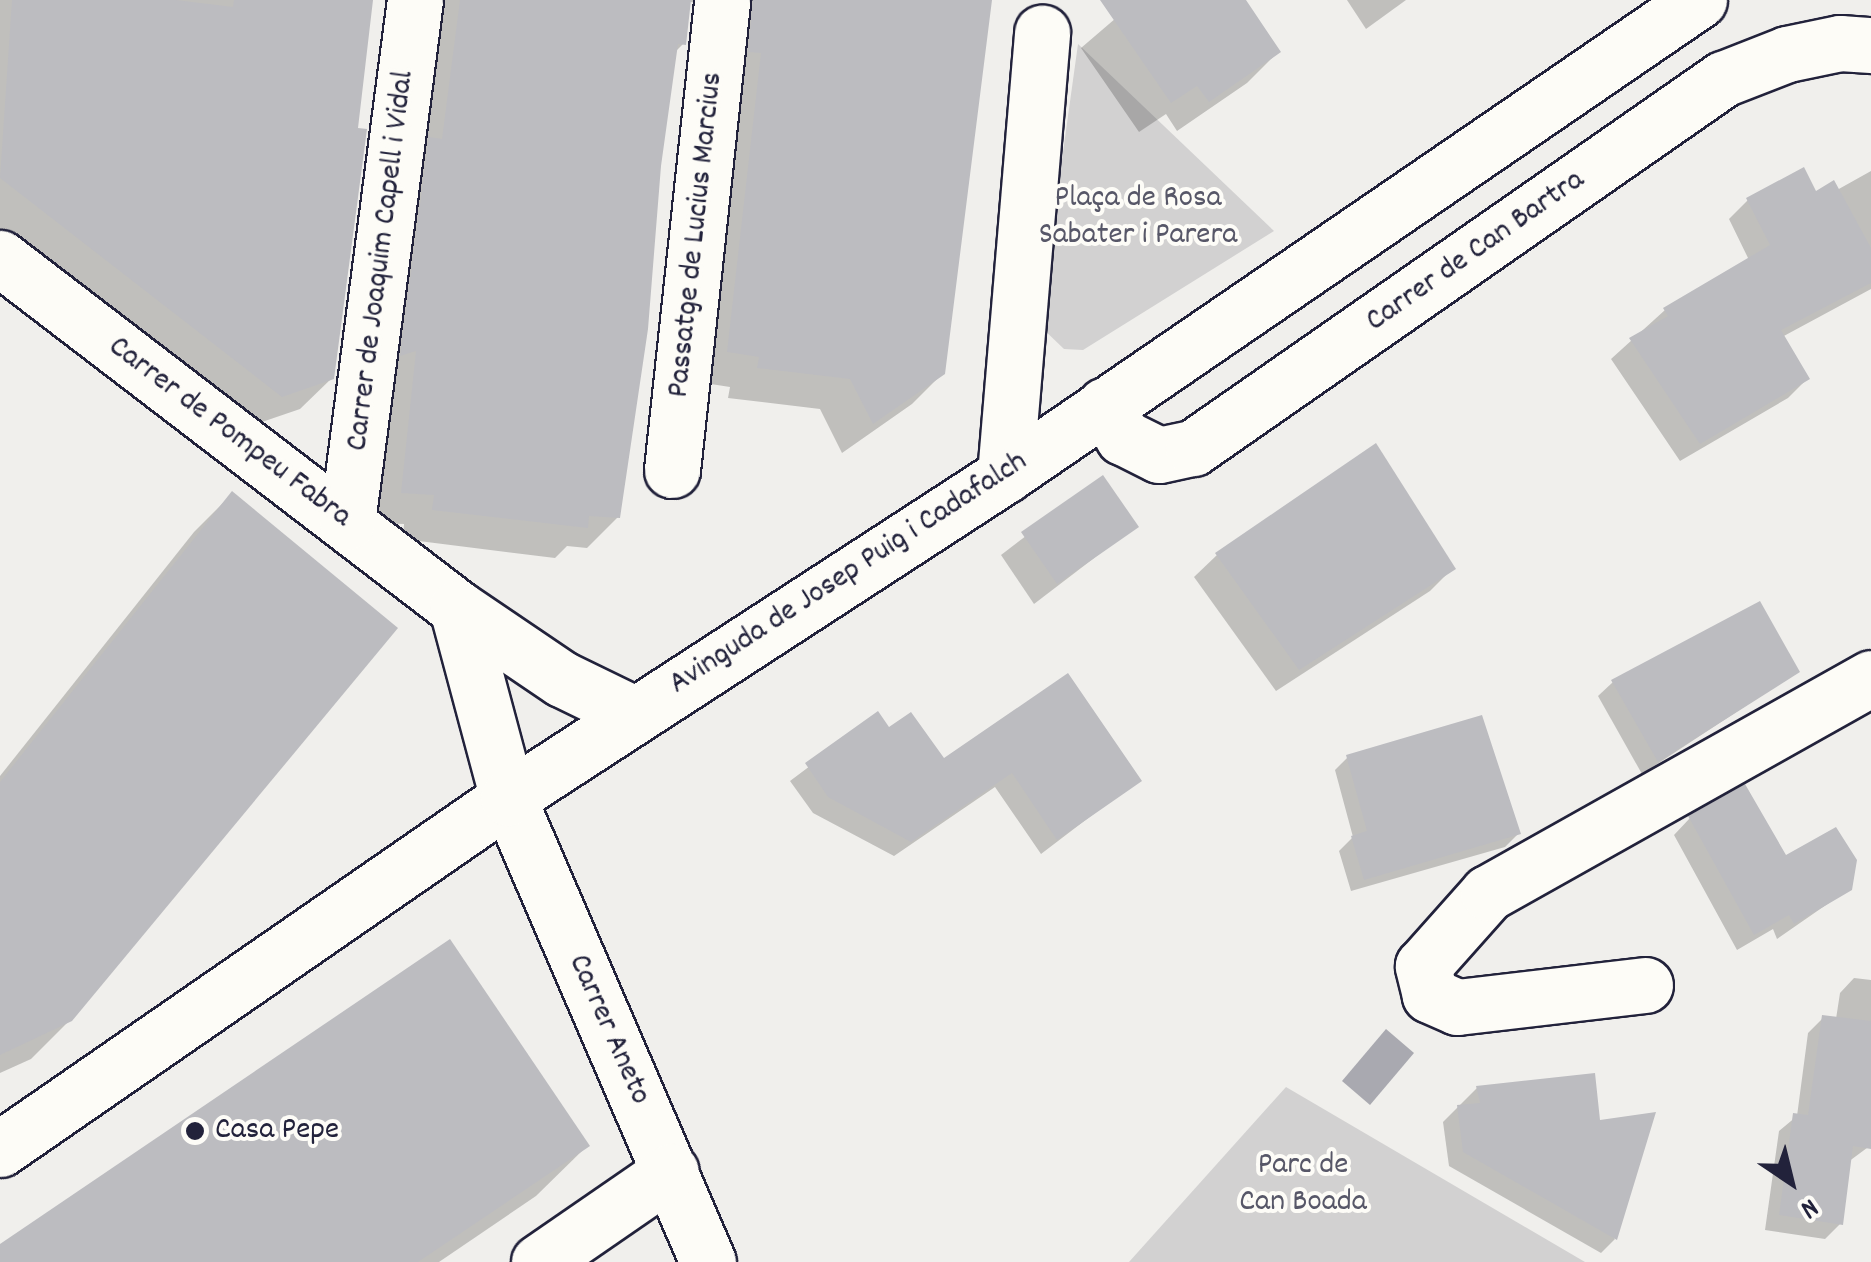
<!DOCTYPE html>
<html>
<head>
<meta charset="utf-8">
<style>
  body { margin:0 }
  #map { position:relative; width:1871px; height:1262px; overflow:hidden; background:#f0efec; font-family:Dekko,sans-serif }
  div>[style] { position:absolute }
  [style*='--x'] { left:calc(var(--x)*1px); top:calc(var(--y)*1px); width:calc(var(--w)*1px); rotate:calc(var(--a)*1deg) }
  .green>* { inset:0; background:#d2d1d1 }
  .water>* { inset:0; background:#a9a9b0 }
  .shadow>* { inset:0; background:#0003 }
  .building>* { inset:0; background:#bcbcc0 }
  .roads { filter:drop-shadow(2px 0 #22223b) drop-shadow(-2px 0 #22223b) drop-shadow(0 2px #22223b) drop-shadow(0 -2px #22223b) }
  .street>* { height:55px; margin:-27.5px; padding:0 27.5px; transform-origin:27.5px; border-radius:27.5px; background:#fdfcf7 }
  .dots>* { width:28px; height:28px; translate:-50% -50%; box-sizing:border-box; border:5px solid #fdfcf7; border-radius:50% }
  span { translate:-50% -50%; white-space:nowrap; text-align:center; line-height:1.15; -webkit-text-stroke:8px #fdfcf7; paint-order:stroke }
  .park-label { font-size:32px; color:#575768 }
  .street-label { font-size:32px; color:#22223b }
  .poi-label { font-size:32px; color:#22223b }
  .left { translate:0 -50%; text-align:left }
  .north { position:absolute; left:1741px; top:1132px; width:100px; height:100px; -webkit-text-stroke:8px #fdfcf7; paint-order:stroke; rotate:145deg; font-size:28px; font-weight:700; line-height:40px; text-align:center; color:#22223b }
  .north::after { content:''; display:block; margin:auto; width:35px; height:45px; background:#22223b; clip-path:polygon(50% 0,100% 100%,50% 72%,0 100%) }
</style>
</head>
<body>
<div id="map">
  <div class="green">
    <i style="clip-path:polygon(1078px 44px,1274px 231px,1083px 350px,1064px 349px,1039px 325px)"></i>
    <i style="clip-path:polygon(1286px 1087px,1585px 1262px,1129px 1262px)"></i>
  </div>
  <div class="water">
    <i style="clip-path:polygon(1386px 1029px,1414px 1053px,1370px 1105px,1342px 1081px)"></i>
  </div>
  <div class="shadow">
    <i style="clip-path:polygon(0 0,370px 0,332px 378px,300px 409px,250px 426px,0 232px)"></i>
    <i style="clip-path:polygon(434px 0,989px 0,943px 373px,912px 404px,842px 453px,820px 409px,728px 398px,730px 387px,698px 382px,709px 4px,690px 2px,684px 43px,674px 53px,618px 517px,587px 548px,567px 546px,555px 558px,403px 539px,404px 524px,372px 523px)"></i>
    <i style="clip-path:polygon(1137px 0,1243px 0,1278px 52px,1247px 83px,1177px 131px,1166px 114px,1139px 132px,1081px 48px)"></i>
    <i style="clip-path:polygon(1347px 0,1406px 0,1366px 29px)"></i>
    <i style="clip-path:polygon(1871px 171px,1871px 289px,1782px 337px,1807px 379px,1788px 398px,1680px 461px,1611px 359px,1665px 310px,1749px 260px,1729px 219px,1748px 200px,1837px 190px)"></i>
    <i style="clip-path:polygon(1102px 478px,1136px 526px,1034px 604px,1001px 555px)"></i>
    <i style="clip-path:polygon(232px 494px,70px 1020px,31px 1059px,0 1073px,0 776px,194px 532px)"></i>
    <i style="clip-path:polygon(1217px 555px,1453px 568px,1430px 591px,1276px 691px,1194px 577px)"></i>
    <i style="clip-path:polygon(1797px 672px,1642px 774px,1598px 696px,1613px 682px)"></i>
    <i style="clip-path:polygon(878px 715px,888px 731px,944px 762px,1138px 780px,1041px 854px,995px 787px,894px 856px,813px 813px,790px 781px)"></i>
    <i style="clip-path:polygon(1348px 757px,1518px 834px,1505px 847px,1351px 891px,1339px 851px,1353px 837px,1335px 770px)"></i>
    <i style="clip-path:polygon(1690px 818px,1785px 859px,1849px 889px,1777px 939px,1773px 929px,1737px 950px,1674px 835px)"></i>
    <i style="clip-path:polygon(1854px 978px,1871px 980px,1871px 1145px,1848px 1162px,1840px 1224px,1825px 1239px,1765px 1230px,1779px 1131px,1797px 1116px,1808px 1033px,1823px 1018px,1836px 1019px,1840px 993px)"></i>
    <i style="clip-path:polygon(1477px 1088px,1615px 1239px,1601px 1253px,1449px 1166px,1443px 1122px)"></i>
    <i style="clip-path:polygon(587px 1146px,536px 1196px,439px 1262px,0 1262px,0 1247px)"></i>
  </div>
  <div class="building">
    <i style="clip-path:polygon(12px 0,176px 0,233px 7px,234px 0,373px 0,358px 128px,367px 129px,334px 379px,282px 397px,0 178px)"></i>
    <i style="clip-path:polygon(460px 0,691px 0,686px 45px,678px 44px,661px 166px,648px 329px,620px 518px,589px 516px,588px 528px,432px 510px,434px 495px,401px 493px,416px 351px,400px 356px,429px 137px,442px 139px)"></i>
    <i style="clip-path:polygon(753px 0,992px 0,945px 374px,873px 424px,850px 379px,757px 368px,759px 357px,727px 352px,761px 53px,748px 52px)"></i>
    <i style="clip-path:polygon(1100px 0,1246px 0,1281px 52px,1209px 102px,1197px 86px,1171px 103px)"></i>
    <i style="clip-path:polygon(1804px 167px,1816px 191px,1834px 180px,1871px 248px,1871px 283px,1781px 330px,1810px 379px,1700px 444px,1629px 338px,1668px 316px,1663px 308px,1770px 245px,1746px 198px)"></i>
    <i style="clip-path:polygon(1376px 443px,1456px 569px,1299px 670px,1215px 553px)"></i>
    <i style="clip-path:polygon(1103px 475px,1139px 527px,1057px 584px,1021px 532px)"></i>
    <i style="clip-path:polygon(232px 491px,398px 628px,72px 1021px,0 1055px,0 782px)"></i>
    <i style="clip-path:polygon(1760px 601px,1800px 672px,1658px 762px,1611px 680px)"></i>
    <i style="clip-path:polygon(1068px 673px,1142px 781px,1057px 840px,1012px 773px,911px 842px,828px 797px,805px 763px,878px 711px,889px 727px,911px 712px,944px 758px)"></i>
    <i style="clip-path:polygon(1482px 715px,1521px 834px,1364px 880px,1351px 836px,1367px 831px,1346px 755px)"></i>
    <i style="clip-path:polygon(1745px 784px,1786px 855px,1836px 827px,1857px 860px,1852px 890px,1794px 924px,1789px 915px,1754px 935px,1688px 816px)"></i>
    <i style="clip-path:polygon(450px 939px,590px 1146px,418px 1262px,0 1262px,0 1244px)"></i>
    <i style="clip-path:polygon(1822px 1015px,1871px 1021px,1871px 1149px,1853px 1146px,1843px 1225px,1779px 1215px,1793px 1113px,1808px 1115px)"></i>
    <i style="clip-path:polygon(1595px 1073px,1600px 1120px,1656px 1112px,1617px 1240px,1463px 1152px,1457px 1105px,1480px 1103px,1476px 1086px)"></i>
  </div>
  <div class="roads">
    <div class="street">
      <i style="--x:0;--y:258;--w:576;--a:37.45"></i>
      <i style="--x:457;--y:608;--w:127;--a:34.1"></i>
      <i style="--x:562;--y:679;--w:80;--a:25.9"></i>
      <i style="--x:1105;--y:405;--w:37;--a:61"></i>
      <i style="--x:1123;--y:437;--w:40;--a:26.6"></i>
      <i style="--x:1159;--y:455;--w:35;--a:-12"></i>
      <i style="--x:1193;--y:448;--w:646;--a:-34.85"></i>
      <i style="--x:1723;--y:79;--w:69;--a:-21.3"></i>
      <i style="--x:1787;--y:54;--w:54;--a:-11.7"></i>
      <i style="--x:1840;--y:43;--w:31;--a:4"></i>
      <i style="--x:672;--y:470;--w:473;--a:-83.9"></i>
      <i style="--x:1005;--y:475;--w:444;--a:-85.2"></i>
      <i style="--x:347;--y:522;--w:526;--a:-82.58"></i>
      <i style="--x:457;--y:608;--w:197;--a:75"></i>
      <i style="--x:508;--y:798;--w:505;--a:66.68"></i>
      <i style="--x:1645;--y:985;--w:189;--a:173.3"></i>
      <i style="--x:1457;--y:1007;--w:30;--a:-156"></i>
      <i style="--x:1430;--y:995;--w:30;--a:-104"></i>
      <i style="--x:1423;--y:966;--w:98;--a:-48.3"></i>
      <i style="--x:1488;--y:893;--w:439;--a:-29.3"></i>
      <i style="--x:0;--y:1149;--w:617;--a:-34.64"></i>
      <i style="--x:508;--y:798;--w:593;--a:-33.02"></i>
      <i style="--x:1005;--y:475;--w:841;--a:-34.39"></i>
      <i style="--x:539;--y:1262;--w:160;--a:-34.6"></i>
    </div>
  </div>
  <div class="dots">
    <i style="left:195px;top:1131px;background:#22223b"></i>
  </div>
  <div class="park-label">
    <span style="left:1138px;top:218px">Plaça de Rosa<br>Sabater i Parera</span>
    <span style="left:1303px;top:1185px">Parc de<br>Can Boada</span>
  </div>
  <div class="street-label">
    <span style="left:697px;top:235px;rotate:-84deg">Passatge de Lucius Marcius</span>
    <span style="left:1476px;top:252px;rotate:-35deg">Carrer de Can Bartra</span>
    <span style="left:382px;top:261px;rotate:-83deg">Carrer de Joaquim Capell i Vidal</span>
    <span style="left:229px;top:433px;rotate:37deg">Carrer de Pompeu Fabra</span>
    <span style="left:849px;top:574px;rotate:-33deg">Avinguda de Josep Puig i Cadafalch</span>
    <span style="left:608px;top:1030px;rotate:66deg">Carrer Aneto</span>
  </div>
  <div class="poi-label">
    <span class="left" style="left:215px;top:1131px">Casa Pepe</span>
  </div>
  <div class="north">N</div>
</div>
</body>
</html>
